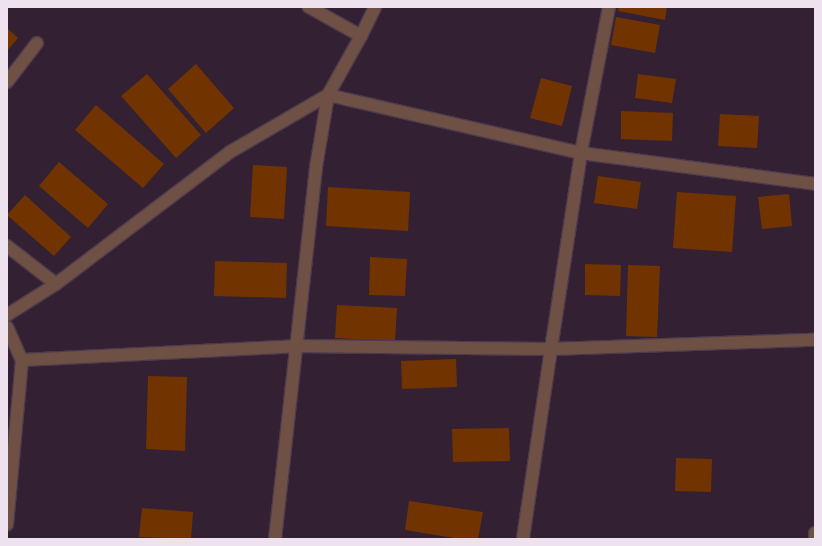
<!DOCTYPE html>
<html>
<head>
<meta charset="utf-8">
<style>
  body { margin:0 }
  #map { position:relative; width:822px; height:546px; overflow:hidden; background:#332033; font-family:Signika,sans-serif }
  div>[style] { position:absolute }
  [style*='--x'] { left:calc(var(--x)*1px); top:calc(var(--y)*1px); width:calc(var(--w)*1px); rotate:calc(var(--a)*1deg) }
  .building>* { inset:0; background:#713400 }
  .roads { filter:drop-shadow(1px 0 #4d3b4d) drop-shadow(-1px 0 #4d3b4d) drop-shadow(0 1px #4d3b4d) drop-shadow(0 -1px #4d3b4d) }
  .minor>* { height:12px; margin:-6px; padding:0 6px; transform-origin:6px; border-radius:6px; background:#6f5044 }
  span { translate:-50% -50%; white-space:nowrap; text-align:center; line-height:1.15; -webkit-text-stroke:3px #332033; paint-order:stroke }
  .frame { position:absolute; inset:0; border:8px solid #efe2ef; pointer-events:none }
</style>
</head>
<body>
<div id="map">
  <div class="building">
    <i style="clip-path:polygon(619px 7px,667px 7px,665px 20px,618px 11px)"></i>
    <i style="clip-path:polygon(616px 17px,660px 25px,655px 53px,611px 45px)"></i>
    <i style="clip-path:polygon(7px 28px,18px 38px,7px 51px)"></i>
    <i style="clip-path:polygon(196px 64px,234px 108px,206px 133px,168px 89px)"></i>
    <i style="clip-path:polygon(147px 74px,201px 135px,176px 158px,121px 96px)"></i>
    <i style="clip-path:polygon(638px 74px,676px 79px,672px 103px,635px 98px)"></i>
    <i style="clip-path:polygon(541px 78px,572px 86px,562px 126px,530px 118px)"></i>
    <i style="clip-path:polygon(96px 105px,164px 164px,143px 188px,75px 130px)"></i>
    <i style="clip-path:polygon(621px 111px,673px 113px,672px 141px,621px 139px)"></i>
    <i style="clip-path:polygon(720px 114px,759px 116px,757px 148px,718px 146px)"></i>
    <i style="clip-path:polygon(59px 162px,108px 204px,88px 228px,39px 186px)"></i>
    <i style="clip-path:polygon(253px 165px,287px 167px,284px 219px,250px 217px)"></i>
    <i style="clip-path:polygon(598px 176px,641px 182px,637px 209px,594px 203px)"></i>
    <i style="clip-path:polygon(328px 187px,410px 192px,408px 231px,326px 226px)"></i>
    <i style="clip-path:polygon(677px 192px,736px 196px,732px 252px,673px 248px)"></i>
    <i style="clip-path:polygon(789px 194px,792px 226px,762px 229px,758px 197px)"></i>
    <i style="clip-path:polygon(25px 195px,71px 237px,54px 256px,7px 215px)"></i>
    <i style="clip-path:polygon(370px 257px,407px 259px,405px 296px,369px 295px)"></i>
    <i style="clip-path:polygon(215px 261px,287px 263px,286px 298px,214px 296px)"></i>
    <i style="clip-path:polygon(585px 264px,621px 265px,620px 296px,585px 295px)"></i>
    <i style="clip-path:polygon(628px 265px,660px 266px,657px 337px,626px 336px)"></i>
    <i style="clip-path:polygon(337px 305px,397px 308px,395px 341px,335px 338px)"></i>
    <i style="clip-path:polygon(456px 359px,457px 387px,402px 389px,401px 361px)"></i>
    <i style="clip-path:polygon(148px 376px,187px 377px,185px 451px,146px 449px)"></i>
    <i style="clip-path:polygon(509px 428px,510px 461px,453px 462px,452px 429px)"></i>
    <i style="clip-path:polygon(676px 458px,712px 459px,711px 492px,675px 491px)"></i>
    <i style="clip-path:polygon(409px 501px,483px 512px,478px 539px,460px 539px,405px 530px)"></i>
    <i style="clip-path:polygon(142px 508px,193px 512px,191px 539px,139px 537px)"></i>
  </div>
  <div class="roads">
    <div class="minor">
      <i style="--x:609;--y:7;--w:149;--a:100.9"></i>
      <i style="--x:581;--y:153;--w:198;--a:98.7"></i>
      <i style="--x:551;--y:349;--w:264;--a:-2"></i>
      <i style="--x:361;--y:36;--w:32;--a:-64"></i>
      <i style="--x:7;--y:82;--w:49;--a:-52.4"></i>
      <i style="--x:7;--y:246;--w:62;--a:37.8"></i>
      <i style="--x:7;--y:315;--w:58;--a:-32.3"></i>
      <i style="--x:56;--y:284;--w:218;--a:-37.2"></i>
      <i style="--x:230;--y:152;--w:113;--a:-30.2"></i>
      <i style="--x:328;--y:95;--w:260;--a:12.9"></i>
      <i style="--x:581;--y:153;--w:236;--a:7.5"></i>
      <i style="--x:7;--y:327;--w:36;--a:66"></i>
      <i style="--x:22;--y:360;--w:165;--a:95.2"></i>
      <i style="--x:22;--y:360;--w:274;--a:-2.9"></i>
      <i style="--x:296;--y:346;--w:255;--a:0.7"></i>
      <i style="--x:551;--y:349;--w:192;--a:98.4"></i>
      <i style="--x:275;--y:539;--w:374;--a:-83.7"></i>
      <i style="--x:316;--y:167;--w:73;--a:-80.5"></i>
      <i style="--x:328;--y:95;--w:68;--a:-60.8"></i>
      <i style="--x:361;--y:36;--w:60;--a:-150.9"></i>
      <i style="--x:815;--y:539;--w:6;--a:-90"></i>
    </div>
  </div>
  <div class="frame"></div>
</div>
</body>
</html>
